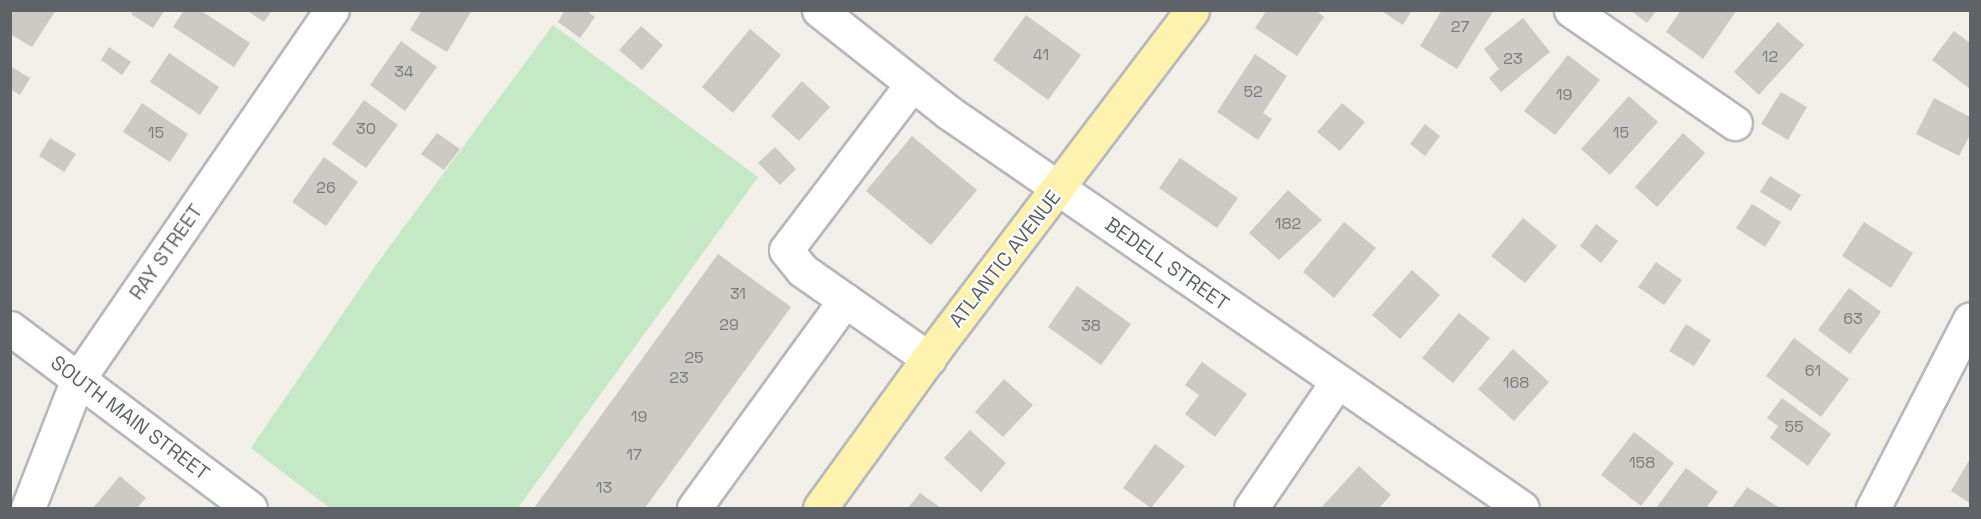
<!DOCTYPE html>
<html>
<head>
<meta charset="utf-8">
<style>
  body { margin:0 }
  #map { position:relative; width:1981px; height:519px; overflow:hidden; background:#f1efe8; font-family:"Space Grotesk",sans-serif }
  div>[style] { position:absolute }
  [style*='--x'] { left:calc(var(--x)*1px); top:calc(var(--y)*1px); width:calc(var(--w)*1px); rotate:calc(var(--a)*1deg) }
  .green>* { inset:0; background:#c5e8c5 }
  .building>* { inset:0; background:#cccac5 }
  .roads { filter:drop-shadow(2px 0 #b5b8bc) drop-shadow(-2px 0 #b5b8bc) drop-shadow(0 2px #b5b8bc) drop-shadow(0 -2px #b5b8bc) }
  .minor>* { height:33px; margin:-16.5px; padding:0 16.5px; transform-origin:16.5px; border-radius:16.5px; background:#fff }
  .major>* { height:33px; margin:-16.5px; padding:0 16.5px; transform-origin:16.5px; border-radius:16.5px; background:#fff2af }
  span { translate:-50% -50%; white-space:nowrap; text-align:center; line-height:1.15; -webkit-text-stroke:4.5px #fff; paint-order:stroke }
  .number-label { font-size:16px; color:#7a7d7f }
  .number-label span { -webkit-text-stroke-width:0 }
  .street-label { font-size:20px; color:#5f6368 }
  .frame { position:absolute; inset:0; border:12px solid #5f6368; pointer-events:none }
</style>
</head>
<body>
<div id="map">
  <div class="green">
    <i style="clip-path:polygon(553px 25px,758px 177px,518px 508px,330px 508px,251px 448px,376px 265px)"></i>
  </div>
  <div class="building">
    <i style="clip-path:polygon(10px 10px,56px 10px,32px 47px,10px 34px)"></i>
    <i style="clip-path:polygon(134px 10px,165px 10px,153px 28px,131px 14px)"></i>
    <i style="clip-path:polygon(184px 10px,200px 10px,250px 43px,234px 67px,173px 27px)"></i>
    <i style="clip-path:polygon(246px 10px,272px 10px,264px 22px)"></i>
    <i style="clip-path:polygon(422px 10px,472px 10px,447px 52px,410px 30px)"></i>
    <i style="clip-path:polygon(565px 10px,586px 10px,595px 17px,580px 38px,558px 22px)"></i>
    <i style="clip-path:polygon(1267px 10px,1315px 10px,1324px 17px,1297px 56px,1255px 28px)"></i>
    <i style="clip-path:polygon(1380px 10px,1412px 10px,1403px 25px)"></i>
    <i style="clip-path:polygon(1442px 10px,1494px 10px,1457px 69px,1420px 46px)"></i>
    <i style="clip-path:polygon(1630px 10px,1657px 10px,1647px 23px)"></i>
    <i style="clip-path:polygon(1681px 10px,1737px 10px,1703px 59px,1666px 32px)"></i>
    <i style="clip-path:polygon(1026px 15px,1081px 55px,1048px 100px,993px 60px)"></i>
    <i style="clip-path:polygon(1523px 18px,1550px 52px,1501px 92px,1489px 78px,1499px 69px,1484px 49px)"></i>
    <i style="clip-path:polygon(1778px 22px,1804px 45px,1759px 95px,1734px 72px)"></i>
    <i style="clip-path:polygon(641px 26px,663px 45px,642px 70px,619px 50px)"></i>
    <i style="clip-path:polygon(750px 29px,781px 55px,733px 113px,702px 87px)"></i>
    <i style="clip-path:polygon(1954px 31px,1970px 43px,1970px 89px,1932px 60px)"></i>
    <i style="clip-path:polygon(401px 41px,437px 67px,405px 111px,370px 85px)"></i>
    <i style="clip-path:polygon(109px 47px,131px 62px,122px 75px,101px 60px)"></i>
    <i style="clip-path:polygon(169px 53px,219px 87px,200px 115px,150px 82px)"></i>
    <i style="clip-path:polygon(1255px 54px,1287px 76px,1263px 113px,1272px 119px,1258px 140px,1217px 112px)"></i>
    <i style="clip-path:polygon(1568px 55px,1600px 80px,1555px 135px,1524px 111px)"></i>
    <i style="clip-path:polygon(10px 66px,30px 78px,20px 95px,10px 89px)"></i>
    <i style="clip-path:polygon(802px 81px,830px 107px,799px 141px,771px 116px)"></i>
    <i style="clip-path:polygon(1781px 92px,1807px 107px,1788px 140px,1761px 124px)"></i>
    <i style="clip-path:polygon(1629px 96px,1658px 122px,1610px 175px,1581px 149px)"></i>
    <i style="clip-path:polygon(1934px 98px,1970px 117px,1970px 135px,1959px 156px,1916px 134px)"></i>
    <i style="clip-path:polygon(364px 100px,398px 125px,366px 168px,332px 144px)"></i>
    <i style="clip-path:polygon(142px 103px,188px 134px,170px 162px,123px 132px)"></i>
    <i style="clip-path:polygon(1342px 103px,1365px 122px,1340px 151px,1317px 132px)"></i>
    <i style="clip-path:polygon(1425px 124px,1440px 136px,1425px 156px,1410px 144px)"></i>
    <i style="clip-path:polygon(437px 133px,460px 149px,444px 170px,421px 154px)"></i>
    <i style="clip-path:polygon(1683px 133px,1705px 153px,1657px 207px,1635px 187px)"></i>
    <i style="clip-path:polygon(912px 136px,977px 190px,931px 245px,866px 191px)"></i>
    <i style="clip-path:polygon(50px 138px,76px 154px,64px 172px,39px 156px)"></i>
    <i style="clip-path:polygon(775px 147px,796px 169px,780px 185px,758px 163px)"></i>
    <i style="clip-path:polygon(324px 157px,358px 182px,326px 226px,292px 202px)"></i>
    <i style="clip-path:polygon(1180px 158px,1238px 198px,1217px 228px,1159px 188px)"></i>
    <i style="clip-path:polygon(1770px 176px,1801px 195px,1791px 211px,1760px 192px)"></i>
    <i style="clip-path:polygon(1288px 190px,1322px 220px,1279px 260px,1249px 233px)"></i>
    <i style="clip-path:polygon(1752px 204px,1781px 222px,1765px 247px,1736px 228px)"></i>
    <i style="clip-path:polygon(1523px 218px,1557px 246px,1525px 283px,1491px 256px)"></i>
    <i style="clip-path:polygon(1344px 222px,1376px 248px,1334px 298px,1303px 272px)"></i>
    <i style="clip-path:polygon(1864px 222px,1913px 253px,1891px 288px,1842px 256px)"></i>
    <i style="clip-path:polygon(1596px 224px,1618px 241px,1601px 263px,1580px 246px)"></i>
    <i style="clip-path:polygon(718px 254px,791px 307px,645px 508px,534px 508px)"></i>
    <i style="clip-path:polygon(1656px 262px,1682px 280px,1664px 305px,1638px 287px)"></i>
    <i style="clip-path:polygon(1412px 270px,1440px 295px,1400px 339px,1372px 315px)"></i>
    <i style="clip-path:polygon(1077px 286px,1131px 324px,1101px 365px,1048px 327px)"></i>
    <i style="clip-path:polygon(1849px 288px,1881px 312px,1850px 354px,1818px 330px)"></i>
    <i style="clip-path:polygon(1459px 313px,1490px 338px,1453px 383px,1422px 358px)"></i>
    <i style="clip-path:polygon(1686px 324px,1711px 340px,1694px 366px,1669px 351px)"></i>
    <i style="clip-path:polygon(1794px 338px,1849px 379px,1821px 417px,1766px 376px)"></i>
    <i style="clip-path:polygon(1513px 349px,1549px 382px,1514px 421px,1478px 389px)"></i>
    <i style="clip-path:polygon(1202px 362px,1247px 394px,1215px 437px,1185px 414px,1199px 395px,1185px 385px)"></i>
    <i style="clip-path:polygon(1004px 379px,1033px 405px,1003px 437px,975px 412px)"></i>
    <i style="clip-path:polygon(1782px 398px,1831px 434px,1808px 466px,1770px 438px,1778px 426px,1767px 418px)"></i>
    <i style="clip-path:polygon(970px 430px,1006px 463px,981px 492px,944px 458px)"></i>
    <i style="clip-path:polygon(1634px 432px,1674px 463px,1641px 506px,1601px 475px)"></i>
    <i style="clip-path:polygon(1155px 444px,1185px 466px,1151px 508px,1123px 488px)"></i>
    <i style="clip-path:polygon(1970px 459px,1970px 503px,1951px 491px)"></i>
    <i style="clip-path:polygon(1359px 466px,1391px 495px,1379px 508px,1321px 508px)"></i>
    <i style="clip-path:polygon(1686px 468px,1718px 492px,1706px 508px,1656px 508px)"></i>
    <i style="clip-path:polygon(120px 476px,146px 498px,137px 508px,93px 508px)"></i>
    <i style="clip-path:polygon(1747px 487px,1780px 508px,1732px 508px)"></i>
    <i style="clip-path:polygon(920px 493px,941px 508px,908px 508px)"></i>
  </div>
  <div class="roads">
    <div class="minor">
      <i style="--x:819;--y:10;--w:164;--a:38.3"></i>
      <i style="--x:948;--y:112;--w:697;--a:34.6"></i>
      <i style="--x:1571;--y:10;--w:199;--a:34.6"></i>
      <i style="--x:912;--y:84;--w:208;--a:127.2"></i>
      <i style="--x:786;--y:250;--w:26;--a:51"></i>
      <i style="--x:802;--y:270;--w:155;--a:35"></i>
      <i style="--x:10;--y:328;--w:300;--a:36.9"></i>
      <i style="--x:28;--y:508;--w:138;--a:-68.8"></i>
      <i style="--x:78;--y:379;--w:448;--a:-55.5"></i>
      <i style="--x:694;--y:508;--w:257;--a:-54"></i>
      <i style="--x:1251;--y:508;--w:153;--a:-55.7"></i>
      <i style="--x:1873;--y:508;--w:212;--a:-62.8"></i>
    </div>
    <div class="major">
      <i style="--x:820;--y:508;--w:196;--a:-54.1"></i>
      <i style="--x:935;--y:349;--w:425;--a:-52.8"></i>
    </div>
  </div>
  <div class="number-label">
    <span style="left:1460px;top:27px">27</span>
    <span style="left:1041px;top:55px">41</span>
    <span style="left:1770px;top:57px">12</span>
    <span style="left:1513px;top:59px">23</span>
    <span style="left:404px;top:72px">34</span>
    <span style="left:1253px;top:92px">52</span>
    <span style="left:1564px;top:95px">19</span>
    <span style="left:366px;top:129px">30</span>
    <span style="left:156px;top:133px">15</span>
    <span style="left:1621px;top:133px">15</span>
    <span style="left:326px;top:188px">26</span>
    <span style="left:1288px;top:224px">182</span>
    <span style="left:738px;top:294px">31</span>
    <span style="left:1853px;top:319px">63</span>
    <span style="left:729px;top:325px">29</span>
    <span style="left:1091px;top:326px">38</span>
    <span style="left:694px;top:358px">25</span>
    <span style="left:1813px;top:371px">61</span>
    <span style="left:679px;top:378px">23</span>
    <span style="left:1516px;top:383px">168</span>
    <span style="left:639px;top:417px">19</span>
    <span style="left:1794px;top:427px">55</span>
    <span style="left:634px;top:455px">17</span>
    <span style="left:1642px;top:463px">158</span>
    <span style="left:604px;top:488px">13</span>
  </div>
  <div class="street-label">
    <span style="left:166px;top:252px;rotate:-55deg">RAY STREET</span>
    <span style="left:1005px;top:259px;rotate:-52deg">ATLANTIC AVENUE</span>
    <span style="left:1167px;top:264px;rotate:35deg">BEDELL STREET</span>
    <span style="left:130px;top:418px;rotate:37deg">SOUTH MAIN STREET</span>
  </div>
  <div class="frame"></div>
</div>
</body>
</html>
